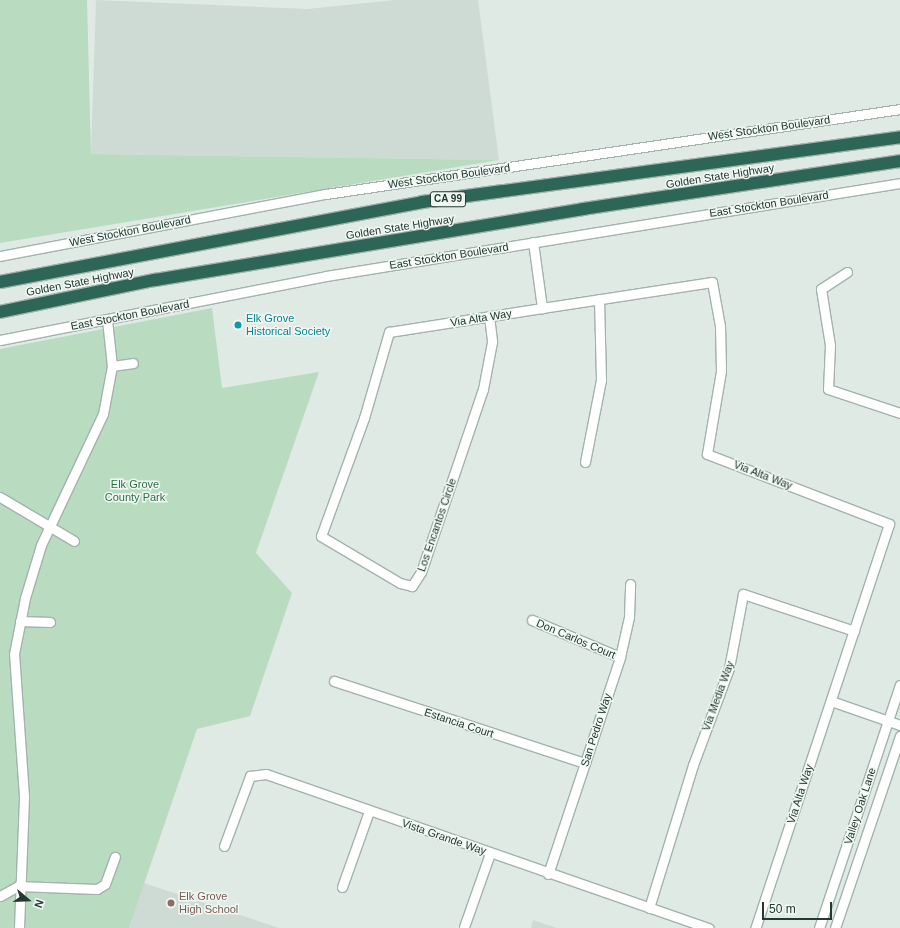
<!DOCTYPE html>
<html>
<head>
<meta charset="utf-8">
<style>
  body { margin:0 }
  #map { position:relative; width:900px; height:928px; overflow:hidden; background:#e0eae5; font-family:Arial,sans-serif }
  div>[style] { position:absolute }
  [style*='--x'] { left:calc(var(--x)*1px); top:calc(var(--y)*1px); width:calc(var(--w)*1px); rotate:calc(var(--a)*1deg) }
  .built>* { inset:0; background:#cedad4 }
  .green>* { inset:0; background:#b9dbc0 }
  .roads { filter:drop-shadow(1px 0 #a3b2ac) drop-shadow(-1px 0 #a3b2ac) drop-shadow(0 1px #a3b2ac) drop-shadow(0 -1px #a3b2ac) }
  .minor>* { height:9px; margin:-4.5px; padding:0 4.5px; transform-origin:4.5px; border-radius:4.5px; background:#fff }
  .highway>* { height:12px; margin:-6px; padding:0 6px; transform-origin:6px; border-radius:6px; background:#2d6556 }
  .dots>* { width:11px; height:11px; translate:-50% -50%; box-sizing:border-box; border:2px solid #f0f7f3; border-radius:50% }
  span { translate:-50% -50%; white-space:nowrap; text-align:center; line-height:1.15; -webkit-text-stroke:3px #f0f7f3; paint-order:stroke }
  .shield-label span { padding:1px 3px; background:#f0f7f3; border:1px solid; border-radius:3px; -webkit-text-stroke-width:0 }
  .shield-label { font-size:10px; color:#213a32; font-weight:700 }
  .street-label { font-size:11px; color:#213a32 }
  .culture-label { font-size:11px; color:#0d838f }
  .left { translate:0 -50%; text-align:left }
  .park-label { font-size:11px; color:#2c7042 }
  .education-label { font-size:11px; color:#785e54 }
  .north { position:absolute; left:8px; top:880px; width:40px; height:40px; -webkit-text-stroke:3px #f0f7f3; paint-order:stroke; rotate:109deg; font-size:11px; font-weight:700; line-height:16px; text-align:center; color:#213a32 }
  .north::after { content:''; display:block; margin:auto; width:14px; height:18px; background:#213a32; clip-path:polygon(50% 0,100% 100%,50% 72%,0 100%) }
  .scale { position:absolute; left:762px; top:902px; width:70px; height:18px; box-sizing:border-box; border:2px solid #213a32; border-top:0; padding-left:5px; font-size:12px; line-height:14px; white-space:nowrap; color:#213a32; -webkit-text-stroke:3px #f0f7f3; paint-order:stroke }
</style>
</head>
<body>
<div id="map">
  <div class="built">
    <i style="clip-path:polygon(96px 0,307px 9px,395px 0,478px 0,499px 160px,91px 154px)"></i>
    <i style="clip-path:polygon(144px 883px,279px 928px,129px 928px)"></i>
    <i style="clip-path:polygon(533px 920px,557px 928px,531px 928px)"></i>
  </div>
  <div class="green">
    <i style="clip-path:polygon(0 0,87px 0,91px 154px,499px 160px,0 243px)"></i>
    <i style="clip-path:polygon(212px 308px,222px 388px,319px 372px,256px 553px,292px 593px,250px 716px,197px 729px,129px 928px,0 928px,0 349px)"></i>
  </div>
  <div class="roads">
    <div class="minor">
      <i style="--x:533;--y:242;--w:67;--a:82.2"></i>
      <i style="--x:0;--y:256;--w:332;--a:-10.8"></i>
      <i style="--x:326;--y:194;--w:580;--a:-8.42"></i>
      <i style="--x:847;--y:272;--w:31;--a:147"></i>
      <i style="--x:821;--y:289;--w:57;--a:80.9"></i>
      <i style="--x:830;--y:345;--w:44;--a:92.6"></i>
      <i style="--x:828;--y:389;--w:76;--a:18.4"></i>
      <i style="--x:489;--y:316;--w:26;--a:83"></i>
      <i style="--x:492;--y:342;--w:48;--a:100.8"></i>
      <i style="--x:483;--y:389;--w:193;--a:108.7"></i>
      <i style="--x:421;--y:572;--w:17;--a:123"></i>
      <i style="--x:412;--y:586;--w:12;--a:-166"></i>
      <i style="--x:400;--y:583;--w:92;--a:-149.3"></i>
      <i style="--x:321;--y:536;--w:126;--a:-70"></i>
      <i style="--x:364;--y:418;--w:90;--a:-73.8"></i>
      <i style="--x:389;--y:332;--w:155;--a:-8.9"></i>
      <i style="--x:542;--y:308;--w:172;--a:-8.7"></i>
      <i style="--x:712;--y:282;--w:45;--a:79.7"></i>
      <i style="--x:720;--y:326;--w:45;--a:88.7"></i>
      <i style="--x:721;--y:371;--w:84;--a:99.6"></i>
      <i style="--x:707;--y:454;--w:195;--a:21"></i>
      <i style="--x:889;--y:524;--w:426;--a:108.3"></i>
      <i style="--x:0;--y:340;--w:332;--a:-11.1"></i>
      <i style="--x:326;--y:276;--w:581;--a:-9.2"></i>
      <i style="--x:112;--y:366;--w:21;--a:-8"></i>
      <i style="--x:585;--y:462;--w:84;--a:-79"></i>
      <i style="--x:601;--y:380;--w:81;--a:-91.4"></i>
      <i style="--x:0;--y:497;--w:86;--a:30.7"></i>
      <i style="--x:532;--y:620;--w:95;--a:22.8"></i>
      <i style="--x:20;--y:621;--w:30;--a:2"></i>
      <i style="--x:334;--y:681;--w:264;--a:18.1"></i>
      <i style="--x:831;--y:701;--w:73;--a:19.2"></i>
      <i style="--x:224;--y:846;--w:75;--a:-69.6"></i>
      <i style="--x:250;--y:776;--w:16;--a:-7"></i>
      <i style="--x:266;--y:774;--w:469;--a:19.2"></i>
      <i style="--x:548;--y:874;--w:229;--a:-71.6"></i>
      <i style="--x:620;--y:657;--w:41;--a:-77.3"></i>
      <i style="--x:629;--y:617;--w:33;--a:-88"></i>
      <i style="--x:342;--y:887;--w:81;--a:-70.4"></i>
      <i style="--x:0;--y:896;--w:21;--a:-29"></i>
      <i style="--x:18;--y:886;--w:79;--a:2.2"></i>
      <i style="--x:97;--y:889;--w:9;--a:-32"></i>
      <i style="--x:105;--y:884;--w:29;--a:-70"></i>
      <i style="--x:649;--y:908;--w:150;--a:-72.9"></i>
      <i style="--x:693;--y:765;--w:103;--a:-69.6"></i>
      <i style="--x:729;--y:668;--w:75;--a:-79.3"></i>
      <i style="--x:743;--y:594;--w:117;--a:18.4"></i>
      <i style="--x:464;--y:927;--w:78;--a:-70.6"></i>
      <i style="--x:19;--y:928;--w:132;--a:-87.8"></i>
      <i style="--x:24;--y:796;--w:142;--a:-94"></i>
      <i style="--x:14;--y:654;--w:57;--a:-78.9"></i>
      <i style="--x:25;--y:598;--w:55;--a:-73.2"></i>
      <i style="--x:41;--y:545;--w:145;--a:-64.7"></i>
      <i style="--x:103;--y:414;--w:49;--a:-79.4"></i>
      <i style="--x:112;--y:366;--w:46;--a:-96.2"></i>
      <i style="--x:819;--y:928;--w:256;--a:-71.6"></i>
      <i style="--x:835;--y:928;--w:203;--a:-71.3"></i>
    </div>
    <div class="highway">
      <i style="--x:0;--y:282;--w:430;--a:-10.7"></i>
      <i style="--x:422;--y:202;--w:482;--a:-7.7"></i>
      <i style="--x:0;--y:312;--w:158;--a:-11.7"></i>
      <i style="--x:155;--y:280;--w:434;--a:-9.4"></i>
      <i style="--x:583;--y:209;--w:321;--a:-8.6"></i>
    </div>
  </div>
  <div class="dots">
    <i style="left:238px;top:325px;background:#0f9aa8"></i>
    <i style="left:171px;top:903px;background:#8d6e63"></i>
  </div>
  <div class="shield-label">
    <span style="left:448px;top:199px">CA 99</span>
  </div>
  <div class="street-label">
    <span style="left:769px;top:128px;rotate:-8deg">West Stockton Boulevard</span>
    <span style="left:449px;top:176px;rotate:-8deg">West Stockton Boulevard</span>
    <span style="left:720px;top:176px;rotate:-9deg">Golden State Highway</span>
    <span style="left:769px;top:204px;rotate:-9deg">East Stockton Boulevard</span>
    <span style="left:400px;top:227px;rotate:-9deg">Golden State Highway</span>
    <span style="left:130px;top:231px;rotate:-11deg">West Stockton Boulevard</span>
    <span style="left:449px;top:256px;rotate:-9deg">East Stockton Boulevard</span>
    <span style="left:80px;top:282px;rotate:-11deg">Golden State Highway</span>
    <span style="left:130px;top:315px;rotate:-11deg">East Stockton Boulevard</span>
    <span style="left:481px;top:318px;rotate:-9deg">Via Alta Way</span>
    <span style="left:763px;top:475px;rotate:21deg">Via Alta Way</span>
    <span style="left:437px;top:525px;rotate:-71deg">Los Encantos Circle</span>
    <span style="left:576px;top:639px;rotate:23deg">Don Carlos Court</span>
    <span style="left:718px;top:696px;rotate:-70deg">Via Media Way</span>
    <span style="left:459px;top:723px;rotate:18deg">Estancia Court</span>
    <span style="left:596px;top:730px;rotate:-72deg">San Pedro Way</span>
    <span style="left:800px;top:794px;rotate:-72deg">Via Alta Way</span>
    <span style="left:860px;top:806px;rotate:-72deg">Valley Oak Lane</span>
    <span style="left:444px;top:837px;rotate:19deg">Vista Grande Way</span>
  </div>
  <div class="culture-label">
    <span class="left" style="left:246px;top:325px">Elk Grove<br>Historical Society</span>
  </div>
  <div class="park-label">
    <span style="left:135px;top:491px">Elk Grove<br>County Park</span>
  </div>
  <div class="education-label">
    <span class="left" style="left:179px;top:903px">Elk Grove<br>High School</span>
  </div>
  <div class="north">N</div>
  <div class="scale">50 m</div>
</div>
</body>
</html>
